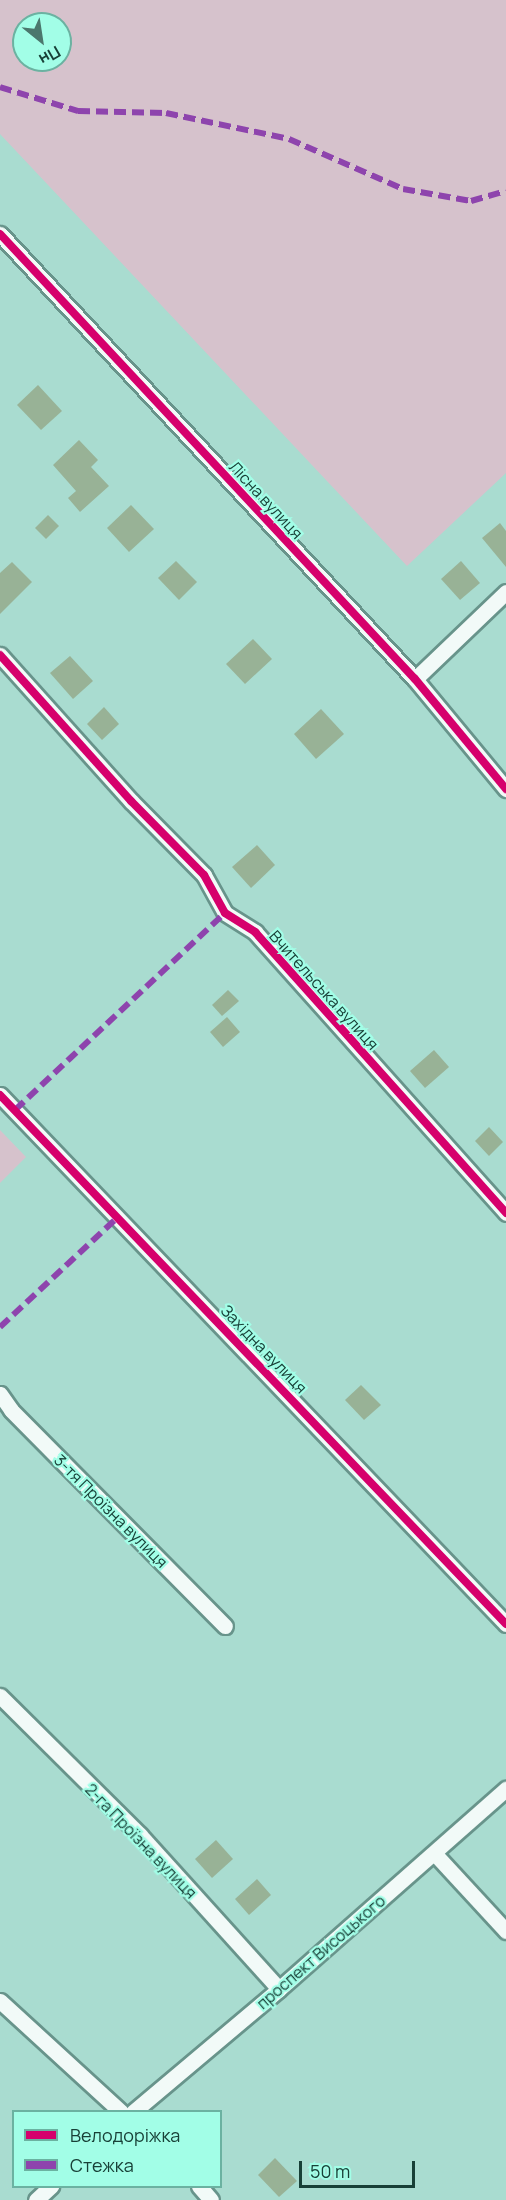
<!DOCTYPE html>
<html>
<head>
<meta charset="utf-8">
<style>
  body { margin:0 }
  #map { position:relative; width:506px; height:2200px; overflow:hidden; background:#a9dcd0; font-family:Manrope,sans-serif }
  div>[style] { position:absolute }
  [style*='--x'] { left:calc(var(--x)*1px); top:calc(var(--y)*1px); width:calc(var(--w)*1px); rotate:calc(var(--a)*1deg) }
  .green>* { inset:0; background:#d6c2cc }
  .building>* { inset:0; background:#98b296 }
  .roads { filter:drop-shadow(2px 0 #68948b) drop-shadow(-2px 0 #68948b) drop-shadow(0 2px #68948b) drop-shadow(0 -2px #68948b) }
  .street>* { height:15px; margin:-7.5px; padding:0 7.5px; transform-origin:7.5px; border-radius:7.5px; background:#f2faf8 }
  .quiet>* { height:6px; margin-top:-3px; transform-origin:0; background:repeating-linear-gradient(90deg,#8e44ad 0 12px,transparent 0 18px) }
  .cycleway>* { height:8px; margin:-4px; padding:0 4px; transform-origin:4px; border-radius:4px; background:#d6006c }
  span { translate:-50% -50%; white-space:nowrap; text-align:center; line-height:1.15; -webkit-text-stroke:4.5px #a2fee7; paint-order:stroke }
  .street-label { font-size:16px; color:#184037 }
  .legend { position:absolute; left:12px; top:2110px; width:210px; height:78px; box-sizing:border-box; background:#a2fee7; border:2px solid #6bb2a1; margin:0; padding:8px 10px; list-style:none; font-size:18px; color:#184037 }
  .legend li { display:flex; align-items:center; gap:12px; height:30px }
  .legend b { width:30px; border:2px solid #6bb2a1 }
  .north { position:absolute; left:12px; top:12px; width:60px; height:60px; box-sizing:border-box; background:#a2fee7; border:2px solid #6bb2a1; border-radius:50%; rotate:150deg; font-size:16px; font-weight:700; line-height:24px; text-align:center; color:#184037 }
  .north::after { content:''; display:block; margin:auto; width:21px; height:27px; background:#4b776d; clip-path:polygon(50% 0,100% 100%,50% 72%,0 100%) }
  .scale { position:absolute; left:299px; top:2161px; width:116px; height:27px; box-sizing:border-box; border:3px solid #184037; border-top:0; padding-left:8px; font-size:18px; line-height:21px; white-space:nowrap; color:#184037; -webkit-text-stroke:4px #a2fee7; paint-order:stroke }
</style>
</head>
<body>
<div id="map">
  <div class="green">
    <i style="clip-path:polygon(evenodd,0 0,506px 0,506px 473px,407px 566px,0 134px,0 0,24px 24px,60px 24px,60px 60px,24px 60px,24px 24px)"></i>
    <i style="clip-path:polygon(0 1130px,26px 1157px,0 1183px)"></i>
  </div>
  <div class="building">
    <i style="clip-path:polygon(38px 385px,62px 411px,41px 430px,17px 405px)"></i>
    <i style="clip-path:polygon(79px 440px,98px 460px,91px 467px,109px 486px,80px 512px,68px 498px,76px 491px,53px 465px)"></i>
    <i style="clip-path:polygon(131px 505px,154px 529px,129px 552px,107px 528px)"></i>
    <i style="clip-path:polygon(48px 515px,59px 526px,46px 539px,35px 528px)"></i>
    <i style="clip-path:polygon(500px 523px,506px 531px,506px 567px,482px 538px)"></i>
    <i style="clip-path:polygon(176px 561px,197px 582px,179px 600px,158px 578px)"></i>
    <i style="clip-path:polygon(461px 561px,480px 583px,460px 600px,441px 579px)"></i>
    <i style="clip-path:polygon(12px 562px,32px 582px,0 614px,0 573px)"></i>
    <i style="clip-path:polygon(253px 639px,272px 659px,245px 684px,226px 664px)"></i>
    <i style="clip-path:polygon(70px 656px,93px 681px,73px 699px,50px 673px)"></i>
    <i style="clip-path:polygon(104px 707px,119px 724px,102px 740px,87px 724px)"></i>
    <i style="clip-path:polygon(321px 709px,344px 734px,316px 759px,294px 734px)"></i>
    <i style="clip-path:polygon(257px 845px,275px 865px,251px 888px,232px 867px)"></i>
    <i style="clip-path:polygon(228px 990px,239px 1001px,222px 1016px,212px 1005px)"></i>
    <i style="clip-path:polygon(227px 1017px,240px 1032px,223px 1047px,210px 1032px)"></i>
    <i style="clip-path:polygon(434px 1050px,449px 1067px,425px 1088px,410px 1071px)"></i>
    <i style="clip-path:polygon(489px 1127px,503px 1142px,489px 1156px,475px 1141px)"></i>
    <i style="clip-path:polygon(361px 1385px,381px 1405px,364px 1420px,345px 1400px)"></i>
    <i style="clip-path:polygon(216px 1840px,233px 1859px,212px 1878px,195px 1859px)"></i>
    <i style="clip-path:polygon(257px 1879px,271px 1895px,249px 1915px,235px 1899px)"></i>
    <i style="clip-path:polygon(275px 2158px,297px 2181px,279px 2197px,258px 2175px)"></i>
  </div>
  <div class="roads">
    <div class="street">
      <i style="--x:0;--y:234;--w:608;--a:47"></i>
      <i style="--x:415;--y:679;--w:143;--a:50.4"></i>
      <i style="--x:0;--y:655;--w:196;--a:48.1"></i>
      <i style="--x:131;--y:801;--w:104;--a:45.4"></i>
      <i style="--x:204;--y:875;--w:43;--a:61.1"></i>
      <i style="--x:225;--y:913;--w:36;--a:32"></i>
      <i style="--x:255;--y:932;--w:377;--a:48.2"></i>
      <i style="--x:415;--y:679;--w:126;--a:-43.7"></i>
      <i style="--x:0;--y:1095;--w:732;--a:46.27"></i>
      <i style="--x:0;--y:1394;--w:19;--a:55"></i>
      <i style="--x:11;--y:1410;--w:304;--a:45.3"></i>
      <i style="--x:0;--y:1696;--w:197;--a:44.8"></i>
      <i style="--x:140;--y:1835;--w:207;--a:47.9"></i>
      <i style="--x:435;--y:1854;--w:105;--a:47.3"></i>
      <i style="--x:0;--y:2001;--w:164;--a:42.5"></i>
      <i style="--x:133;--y:2112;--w:191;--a:-40.1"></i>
      <i style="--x:279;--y:1989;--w:303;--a:-41.4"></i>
      <i style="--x:199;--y:2186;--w:18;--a:49"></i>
      <i style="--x:36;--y:2200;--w:21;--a:-43"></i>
    </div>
  </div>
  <div class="quiet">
    <i style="--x:0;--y:87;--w:82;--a:17.1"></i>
    <i style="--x:78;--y:111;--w:88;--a:1.3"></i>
    <i style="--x:166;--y:113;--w:126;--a:11.9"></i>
    <i style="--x:289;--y:139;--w:124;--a:23.7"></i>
    <i style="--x:403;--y:189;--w:69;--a:10"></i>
    <i style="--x:471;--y:201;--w:36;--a:-16"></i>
    <i style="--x:15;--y:1110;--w:288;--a:-43.2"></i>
    <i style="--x:0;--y:1327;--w:161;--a:-43"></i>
  </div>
  <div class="cycleway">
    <i style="--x:0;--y:234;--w:608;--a:47"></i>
    <i style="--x:415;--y:679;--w:143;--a:50.4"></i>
    <i style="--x:0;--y:655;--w:196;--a:48.1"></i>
    <i style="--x:131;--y:801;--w:104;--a:45.4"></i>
    <i style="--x:204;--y:875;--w:43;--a:61.1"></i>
    <i style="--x:225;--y:913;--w:36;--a:32"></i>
    <i style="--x:255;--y:932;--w:377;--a:48.2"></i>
    <i style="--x:0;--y:1095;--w:732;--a:46.27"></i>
  </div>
  <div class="street-label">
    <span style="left:266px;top:500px;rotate:47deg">Лісна вулиця</span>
    <span style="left:324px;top:990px;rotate:48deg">Вчительська вулиця</span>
    <span style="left:264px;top:1349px;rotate:46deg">Західна вулиця</span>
    <span style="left:111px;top:1511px;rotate:45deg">3-тя Проїзна вулиця</span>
    <span style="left:141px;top:1841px;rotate:46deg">2-га Проїзна вулиця</span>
    <span style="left:321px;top:1952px;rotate:-41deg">проспект Висоцького</span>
  </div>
  <ul class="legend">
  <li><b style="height:8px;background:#d6006c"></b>Велодоріжка</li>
  <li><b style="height:8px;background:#8e44ad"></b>Стежка</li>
  </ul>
  <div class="north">Пн</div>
  <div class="scale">50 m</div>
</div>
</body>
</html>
